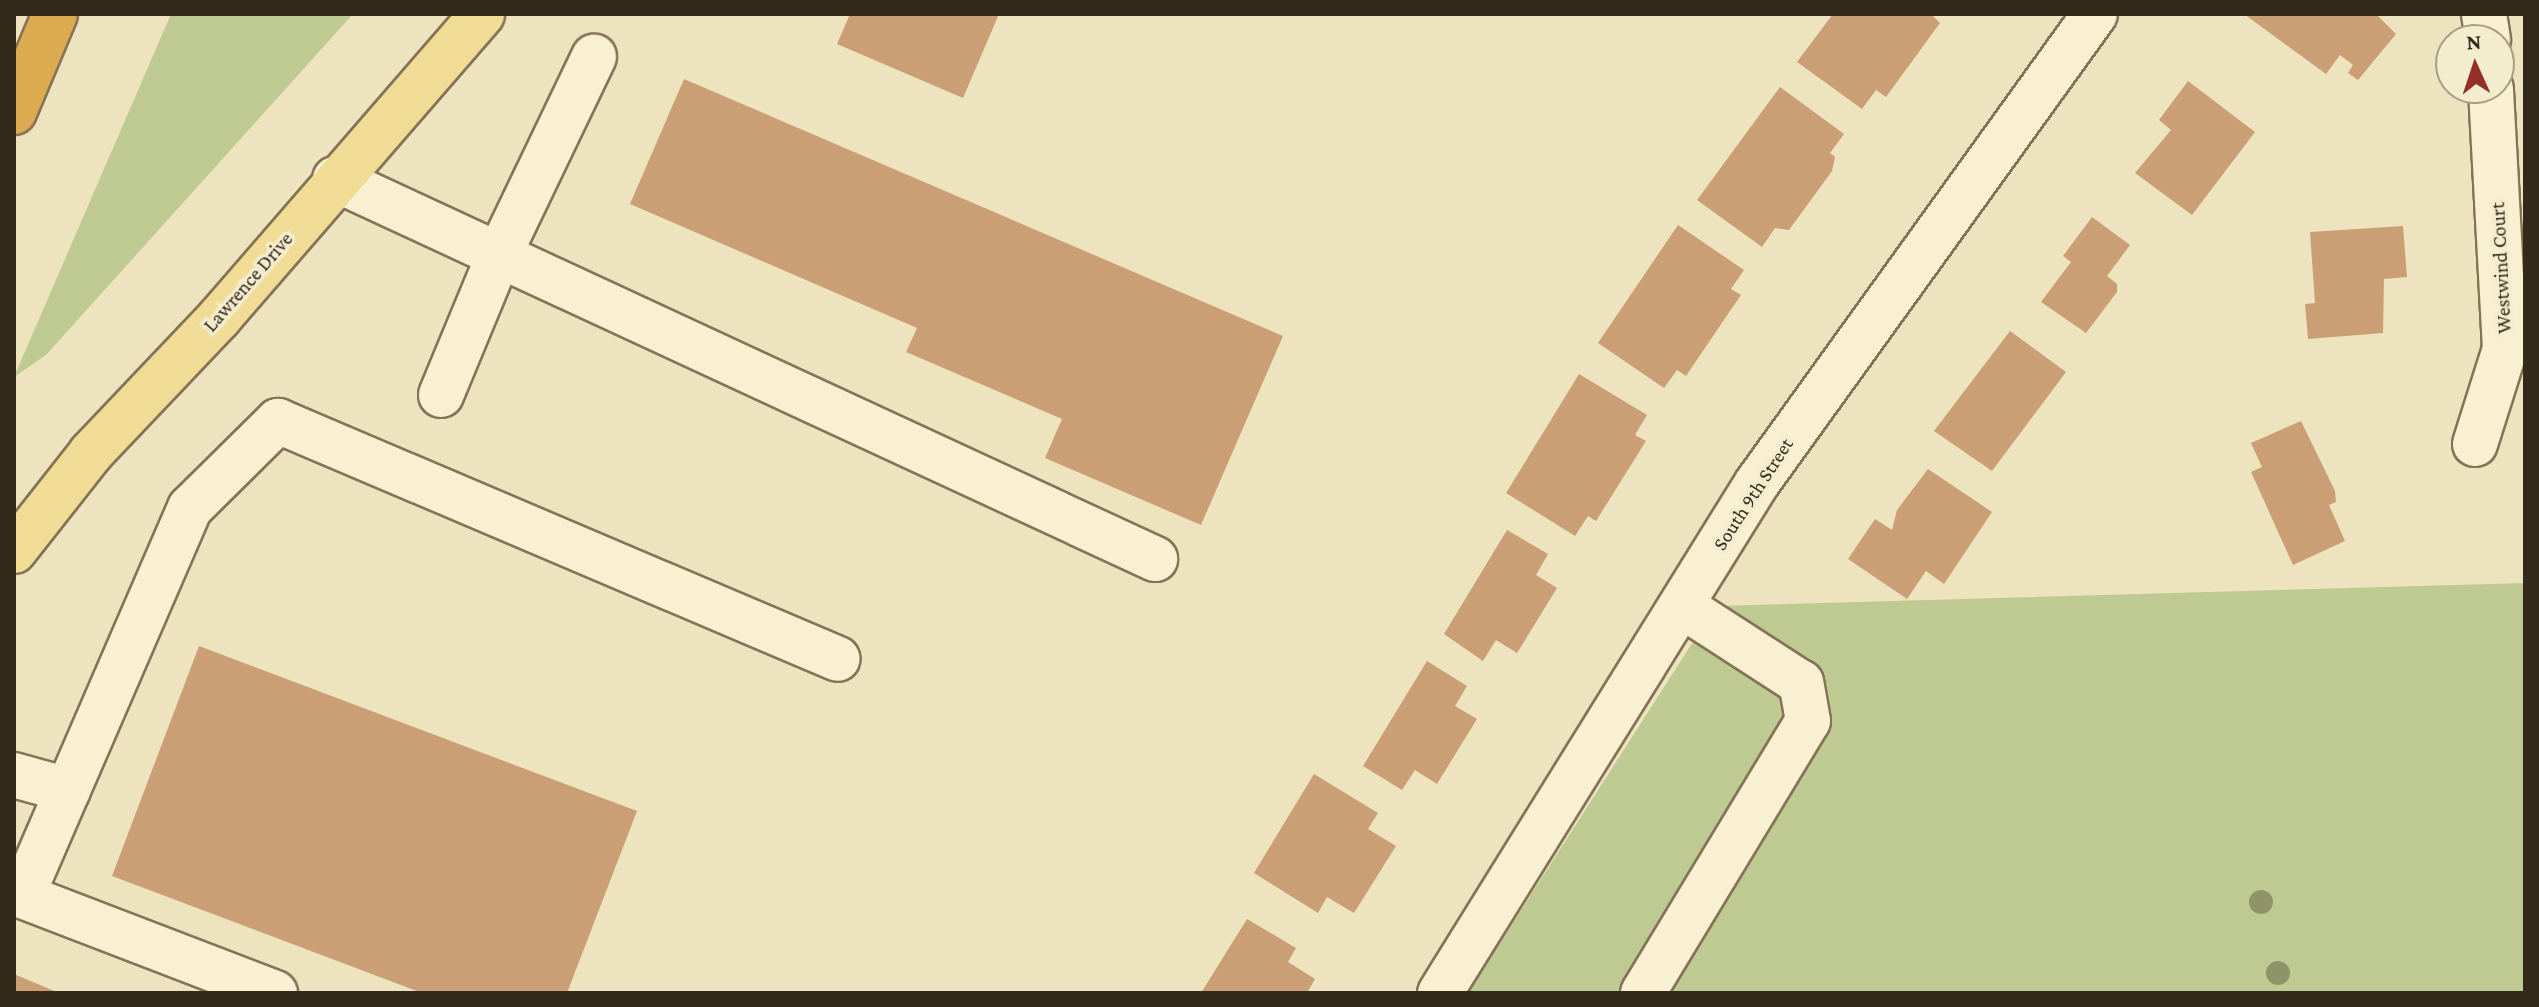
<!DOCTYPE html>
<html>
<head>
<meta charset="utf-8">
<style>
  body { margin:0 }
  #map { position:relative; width:2539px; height:1007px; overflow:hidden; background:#ede3be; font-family:"Crimson Pro",serif }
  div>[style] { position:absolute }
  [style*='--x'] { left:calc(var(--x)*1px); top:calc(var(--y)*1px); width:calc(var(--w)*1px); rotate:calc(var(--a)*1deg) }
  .green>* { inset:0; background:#bfca93 }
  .building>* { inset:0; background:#cb9f75 }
  .roads { filter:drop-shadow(2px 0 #857357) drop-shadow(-2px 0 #857357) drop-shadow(0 2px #857357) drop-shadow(0 -2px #857357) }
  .minor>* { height:44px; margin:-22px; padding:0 22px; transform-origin:22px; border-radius:22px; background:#f8f0d1 }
  .major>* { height:44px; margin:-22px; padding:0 22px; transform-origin:22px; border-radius:22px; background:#f1dc96 }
  .highway>* { height:44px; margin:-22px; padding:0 22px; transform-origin:22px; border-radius:22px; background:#dcaa4f }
  .trees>* { width:24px; height:24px; margin:-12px; border-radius:50%; background:#8e9369 }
  span { translate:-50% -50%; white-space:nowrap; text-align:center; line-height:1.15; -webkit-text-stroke:7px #f4ecce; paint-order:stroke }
  .street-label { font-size:20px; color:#342a1c }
  .frame { position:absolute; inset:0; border:16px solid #342a1c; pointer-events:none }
  .north { position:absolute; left:2435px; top:24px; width:80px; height:80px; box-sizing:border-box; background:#f4ecce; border:2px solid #a79e87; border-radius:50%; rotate:357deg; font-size:22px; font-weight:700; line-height:32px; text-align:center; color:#342a1c }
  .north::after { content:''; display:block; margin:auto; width:28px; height:36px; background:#933028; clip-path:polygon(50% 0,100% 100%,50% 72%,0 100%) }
</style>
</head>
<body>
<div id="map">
  <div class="green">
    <i style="clip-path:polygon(171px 14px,353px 14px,46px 355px,14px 377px)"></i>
    <i style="clip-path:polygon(2525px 583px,2525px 993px,1468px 993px,1716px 606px)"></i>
  </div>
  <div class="building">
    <i style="clip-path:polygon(850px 14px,999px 14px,963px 98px,837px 44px)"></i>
    <i style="clip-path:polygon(1833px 14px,1931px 14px,1940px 23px,1886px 97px,1876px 90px,1862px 109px,1797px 62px)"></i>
    <i style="clip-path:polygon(2244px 14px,2376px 14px,2396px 34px,2358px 80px,2348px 73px,2353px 65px,2340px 55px,2326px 74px)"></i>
    <i style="clip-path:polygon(684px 79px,1283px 336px,1201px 525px,1045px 458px,1062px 419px,906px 352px,917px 328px,630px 204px)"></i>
    <i style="clip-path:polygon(2188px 81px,2255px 132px,2192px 215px,2135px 173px,2171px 130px,2159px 120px)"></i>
    <i style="clip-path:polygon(1780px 87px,1844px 134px,1830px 153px,1835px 157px,1832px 171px,1789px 230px,1775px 228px,1762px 247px,1697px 200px)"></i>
    <i style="clip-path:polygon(2092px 217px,2130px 245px,2107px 276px,2117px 284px,2117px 292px,2086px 333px,2041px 302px,2071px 262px,2063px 256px)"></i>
    <i style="clip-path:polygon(1678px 225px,1744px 270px,1731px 289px,1741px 295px,1732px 308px,1686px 376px,1677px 370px,1664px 388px,1598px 343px)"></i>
    <i style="clip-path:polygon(2403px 226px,2407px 277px,2384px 279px,2383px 333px,2308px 339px,2305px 304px,2315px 303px,2310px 232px)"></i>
    <i style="clip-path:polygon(2010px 331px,2066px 372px,1992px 471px,1934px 431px)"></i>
    <i style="clip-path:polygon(1579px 374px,1647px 415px,1635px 435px,1646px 441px,1596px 521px,1588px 516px,1575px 536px,1506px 493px)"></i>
    <i style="clip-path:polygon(2301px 421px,2335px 491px,2336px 502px,2329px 505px,2345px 541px,2293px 565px,2251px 472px,2262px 467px,2251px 443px)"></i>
    <i style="clip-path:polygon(1928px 469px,1992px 512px,1944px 584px,1926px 571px,1907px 599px,1848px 559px,1875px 519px,1892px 530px,1897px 510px)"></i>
    <i style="clip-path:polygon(1507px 530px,1548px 554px,1536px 575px,1557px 588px,1517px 653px,1496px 640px,1483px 661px,1444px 634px)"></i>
    <i style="clip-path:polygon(199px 646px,637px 811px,567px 993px,422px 993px,112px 876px)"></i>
    <i style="clip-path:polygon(1427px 661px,1467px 686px,1455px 706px,1477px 719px,1437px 784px,1415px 770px,1402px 790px,1363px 766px)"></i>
    <i style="clip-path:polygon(1314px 774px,1378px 813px,1368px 829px,1396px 846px,1354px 913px,1327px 897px,1318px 913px,1254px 873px)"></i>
    <i style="clip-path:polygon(1247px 919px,1296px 948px,1288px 962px,1315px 979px,1307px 993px,1201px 993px)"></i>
    <i style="clip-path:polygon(14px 974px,59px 993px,14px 993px)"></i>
  </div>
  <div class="roads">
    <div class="minor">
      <i style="--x:2484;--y:14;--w:26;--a:81"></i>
      <i style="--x:335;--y:179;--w:904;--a:24.86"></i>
      <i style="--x:441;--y:395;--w:152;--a:-67.5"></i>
      <i style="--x:499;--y:255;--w:220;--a:-64.4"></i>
      <i style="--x:2475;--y:444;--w:100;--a:-72.5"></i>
      <i style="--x:2505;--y:349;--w:261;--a:-93.1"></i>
      <i style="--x:14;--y:775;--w:56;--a:15.5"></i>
      <i style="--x:275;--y:993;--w:271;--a:-159"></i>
      <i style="--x:22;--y:896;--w:423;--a:-66.6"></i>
      <i style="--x:190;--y:508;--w:124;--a:-44.7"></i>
      <i style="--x:278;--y:421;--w:608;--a:23.03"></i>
      <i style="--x:1440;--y:993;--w:600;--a:-58.14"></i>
      <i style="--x:1757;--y:483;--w:578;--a:-54.22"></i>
      <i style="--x:1643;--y:993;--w:318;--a:-58.8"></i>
      <i style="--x:1808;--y:721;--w:39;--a:-100"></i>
      <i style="--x:1801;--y:683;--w:142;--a:-147.1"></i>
    </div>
    <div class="major">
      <i style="--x:14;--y:551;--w:125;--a:-51.8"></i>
      <i style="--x:91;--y:453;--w:186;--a:-46.5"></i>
      <i style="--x:219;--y:318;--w:402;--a:-49.1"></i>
    </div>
    <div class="highway">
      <i style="--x:14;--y:112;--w:106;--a:-67.3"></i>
    </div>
  </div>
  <div class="trees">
    <i style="left:2261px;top:902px"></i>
    <i style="left:2278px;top:973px"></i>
  </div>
  <div class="street-label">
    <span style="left:2501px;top:268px;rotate:-93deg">Westwind Court</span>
    <span style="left:248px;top:282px;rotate:-49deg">Lawrence Drive</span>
    <span style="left:1753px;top:494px;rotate:-57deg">South 9th Street</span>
  </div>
  <div class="frame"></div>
  <div class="north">N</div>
</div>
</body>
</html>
